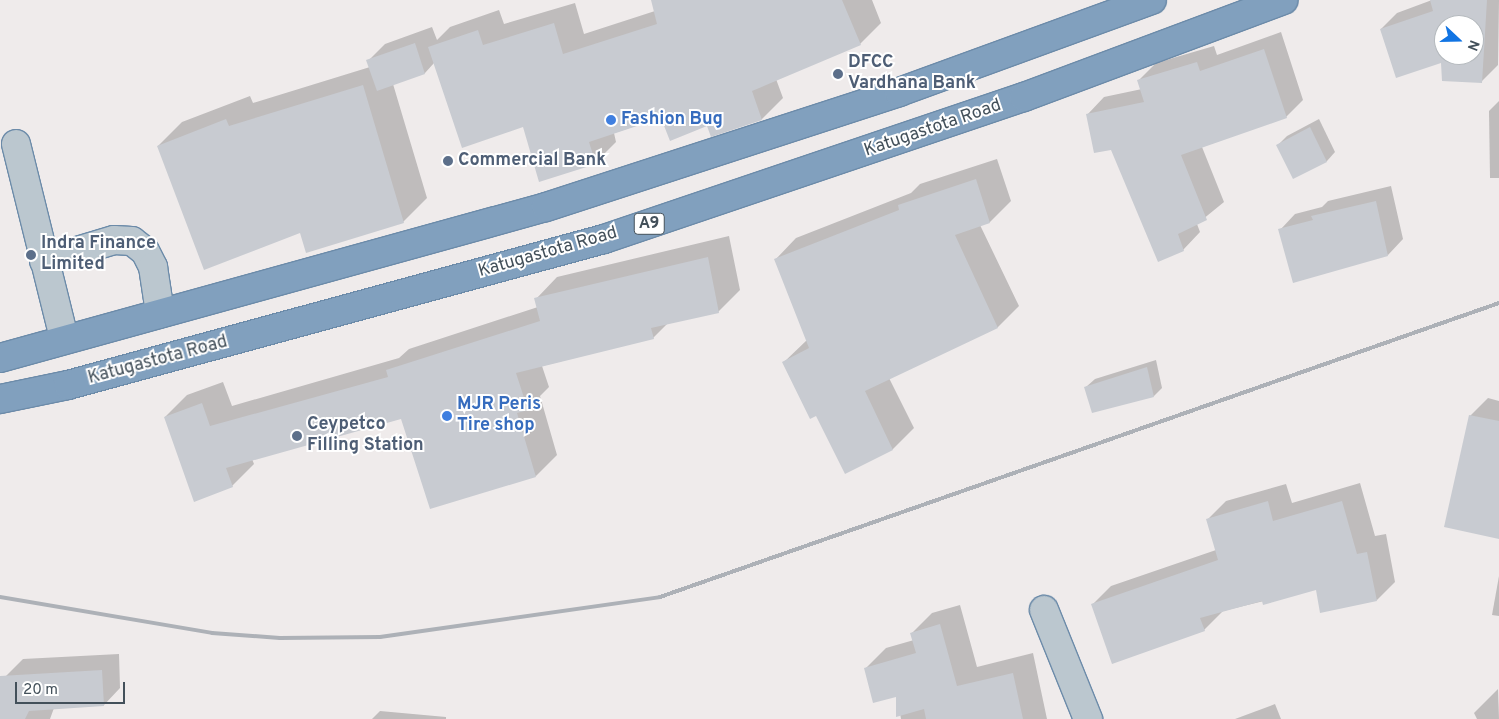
<!DOCTYPE html>
<html>
<head>
<meta charset="utf-8">
<style>
  body { margin:0 }
  #map { position:relative; width:1499px; height:719px; overflow:hidden; background:#efebeb; font-family:Overpass,sans-serif }
  div>[style] { position:absolute }
  [style*='--x'] { left:calc(var(--x)*1px); top:calc(var(--y)*1px); width:calc(var(--w)*1px); rotate:calc(var(--a)*1deg) }
  .shadow>* { inset:0; background:#0003 }
  .building>* { inset:0; background:#c8cbd1 }
  .roads { filter:drop-shadow(1px 0 #6c8ba9) drop-shadow(-1px 0 #6c8ba9) drop-shadow(0 1px #6c8ba9) drop-shadow(0 -1px #6c8ba9) }
  .minor>* { height:28px; margin:-14px; padding:0 14px; transform-origin:14px; border-radius:14px; background:#bbc7cf }
  .highway>* { height:28px; margin:-14px; padding:0 14px; transform-origin:14px; border-radius:14px; background:#81a0be }
  .rail>* { height:4px; margin:-2px; padding:0 2px; transform-origin:2px; border-radius:2px; background:#adb1b7 }
  .dots>* { width:14px; height:14px; translate:-50% -50%; box-sizing:border-box; border:2px solid #fff; border-radius:50% }
  span { translate:-50% -50%; white-space:nowrap; text-align:center; line-height:1.15; -webkit-text-stroke:4px #fff; paint-order:stroke }
  .shield-label span { padding:1px 4px; background:#fff; border:1px solid; border-radius:4px; -webkit-text-stroke-width:0 }
  .shield-label { font-size:16px; color:#43505a; font-weight:700 }
  .service-label { font-size:18px; color:#4e5e75; font-weight:700 }
  .left { translate:0 -50%; text-align:left }
  .shop-label { font-size:18px; color:#366cbe; font-weight:700 }
  .street-label { font-size:18px; color:#43505a }
  .north { position:absolute; left:1434px; top:15px; width:50px; height:50px; box-sizing:border-box; background:#fff; border:1px solid #b4b9bd; border-radius:50%; rotate:111deg; font-size:14px; font-weight:700; line-height:20px; text-align:center; color:#43505a }
  .north::after { content:''; display:block; margin:auto; width:18px; height:22px; background:#1174e3; clip-path:polygon(50% 0,100% 100%,50% 72%,0 100%) }
  .scale { position:absolute; left:15px; top:682px; width:110px; height:22px; box-sizing:border-box; border:2px solid #43505a; border-top:0; padding-left:6px; font-size:15px; line-height:18px; white-space:nowrap; color:#43505a; -webkit-text-stroke:4px #fff; paint-order:stroke }
</style>
</head>
<body>
<div id="map">
  <div class="shadow">
    <i style="clip-path:polygon(656px 0,872px 0,881px 23px,860px 44px,776px 79px,783px 98px,762px 119px,712px 135px,708px 125px,662px 117px,614px 133px,616px 142px,595px 163px,524px 125px,434px 63px,425px 73px,393px 84px,427px 198px,403px 222px,300px 231px,158px 146px,182px 122px,250px 96px,253px 103px,370px 67px,368px 61px,385px 44px,432px 27px,437px 40px,450px 27px,499px 10px,504px 24px,575px 3px,584px 34px,655px 11px)"></i>
    <i style="clip-path:polygon(evenodd,1432px 0,1499px 0,1498px 65px,1482px 81px,1381px 29px,1397px 13px,1432px 0,1444px 25px,1474px 25px,1474px 55px,1444px 55px,1444px 25px)"></i>
    <i style="clip-path:polygon(1281px 32px,1303px 100px,1286px 117px,1202px 147px,1224px 202px,1197px 224px,1200px 232px,1183px 250px,1087px 115px,1104px 97px,1142px 89px,1139px 80px,1156px 63px,1214px 46px,1217px 55px)"></i>
    <i style="clip-path:polygon(1499px 101px,1499px 178px,1490px 178px,1489px 111px)"></i>
    <i style="clip-path:polygon(1319px 119px,1335px 152px,1327px 161px,1293px 177px,1278px 145px,1287px 136px)"></i>
    <i style="clip-path:polygon(997px 159px,1011px 201px,990px 222px,980px 225px,1019px 306px,998px 327px,889px 378px,914px 428px,893px 449px,845px 472px,816px 414px,783px 363px,807px 340px,776px 259px,796px 238px,911px 193px,920px 184px)"></i>
    <i style="clip-path:polygon(1391px 186px,1403px 239px,1388px 255px,1280px 230px,1295px 214px,1322px 207px,1328px 201px)"></i>
    <i style="clip-path:polygon(729px 236px,740px 290px,718px 312px,668px 323px,653px 338px,542px 366px,549px 387px,540px 396px,557px 455px,536px 476px,402px 418px,252px 459px,254px 464px,232px 486px,165px 417px,187px 395px,223px 382px,232px 406px,399px 358px,409px 349px,538px 307px,536px 299px,557px 277px)"></i>
    <i style="clip-path:polygon(1156px 360px,1162px 388px,1154px 396px,1086px 387px,1095px 379px)"></i>
    <i style="clip-path:polygon(1488px 398px,1499px 401px,1499px 538px,1470px 416px)"></i>
    <i style="clip-path:polygon(1360px 483px,1375px 536px,1386px 534px,1395px 582px,1377px 600px,1317px 588px,1223px 611px,1204px 630px,1093px 604px,1111px 586px,1216px 550px,1207px 520px,1226px 501px,1286px 484px,1292px 503px)"></i>
    <i style="clip-path:polygon(1499px 576px,1499px 616px,1492px 615px)"></i>
    <i style="clip-path:polygon(960px 605px,977px 667px,1033px 653px,1047px 719px,901px 719px,897px 695px,865px 669px,886px 648px,914px 640px,912px 633px,932px 613px)"></i>
    <i style="clip-path:polygon(119px 654px,120px 688px,104px 705px,54px 708px,50px 719px,0 719px,0 691px,6px 676px,23px 659px)"></i>
    <i style="clip-path:polygon(1498px 689px,1499px 719px,1477px 719px,1474px 713px)"></i>
    <i style="clip-path:polygon(1275px 704px,1281px 719px,1235px 719px)"></i>
    <i style="clip-path:polygon(380px 711px,446px 717px,446px 719px,372px 719px)"></i>
  </div>
  <div class="building">
    <i style="clip-path:polygon(651px 0,842px 0,861px 45px,752px 91px,762px 120px,711px 137px,707px 126px,670px 141px,661px 118px,589px 142px,596px 164px,539px 182px,523px 127px,462px 148px,428px 47px,478px 30px,483px 45px,554px 23px,563px 54px,657px 24px)"></i>
    <i style="clip-path:polygon(evenodd,1430px 0,1487px 0,1482px 83px,1442px 81px,1441px 63px,1396px 78px,1380px 29px,1433px 11px,1430px 0,1444px 25px,1474px 25px,1474px 55px,1444px 55px,1444px 25px)"></i>
    <i style="clip-path:polygon(415px 43px,425px 74px,377px 91px,366px 60px)"></i>
    <i style="clip-path:polygon(1264px 49px,1287px 118px,1181px 155px,1207px 220px,1178px 234px,1184px 251px,1158px 262px,1111px 150px,1094px 153px,1086px 114px,1144px 102px,1137px 80px,1197px 62px,1200px 71px)"></i>
    <i style="clip-path:polygon(363px 85px,404px 223px,306px 253px,300px 233px,204px 270px,157px 146px,226px 119px,229px 126px)"></i>
    <i style="clip-path:polygon(1310px 127px,1327px 162px,1293px 179px,1276px 145px)"></i>
    <i style="clip-path:polygon(976px 179px,990px 223px,955px 235px,998px 328px,865px 391px,893px 450px,845px 474px,816px 416px,810px 419px,782px 362px,809px 348px,774px 259px,899px 210px,898px 205px)"></i>
    <i style="clip-path:polygon(1376px 201px,1388px 256px,1293px 283px,1278px 229px,1313px 220px,1311px 216px)"></i>
    <i style="clip-path:polygon(708px 257px,719px 313px,651px 328px,654px 339px,516px 373px,528px 410px,517px 413px,536px 477px,430px 509px,401px 419px,226px 468px,233px 487px,194px 502px,164px 417px,202px 403px,210px 426px,388px 377px,386px 370px,540px 321px,534px 298px)"></i>
    <i style="clip-path:polygon(1147px 367px,1154px 397px,1092px 413px,1084px 387px)"></i>
    <i style="clip-path:polygon(1469px 415px,1499px 421px,1499px 539px,1444px 527px)"></i>
    <i style="clip-path:polygon(1268px 501px,1273px 521px,1342px 501px,1357px 554px,1367px 552px,1377px 601px,1320px 613px,1316px 590px,1263px 605px,1262px 601px,1200px 618px,1205px 631px,1112px 664px,1091px 604px,1218px 560px,1206px 519px)"></i>
    <i style="clip-path:polygon(940px 624px,957px 686px,1013px 673px,1023px 719px,926px 719px,924px 709px,896px 717px,896px 697px,873px 703px,864px 668px,916px 653px,910px 633px)"></i>
    <i style="clip-path:polygon(102px 670px,104px 706px,29px 711px,25px 719px,0 719px,0 676px)"></i>
  </div>
  <div class="roads">
    <div class="minor">
      <i style="--x:16;--y:144;--w:200;--a:76.1"></i>
      <i style="--x:44;--y:261;--w:73;--a:-16.7"></i>
      <i style="--x:114;--y:240;--w:18;--a:3"></i>
      <i style="--x:132;--y:241;--w:16;--a:38"></i>
      <i style="--x:145;--y:251;--w:18;--a:63"></i>
      <i style="--x:153;--y:267;--w:47;--a:81.3"></i>
      <i style="--x:1044;--y:610;--w:118;--a:68"></i>
    </div>
    <div class="highway">
      <i style="--x:0;--y:358;--w:566;--a:-15.46"></i>
      <i style="--x:546;--y:207;--w:371;--a:-18"></i>
      <i style="--x:899;--y:92;--w:269;--a:-20"></i>
      <i style="--x:0;--y:399;--w:69;--a:-11.6"></i>
      <i style="--x:68;--y:385;--w:556;--a:-15.24"></i>
      <i style="--x:604;--y:239;--w:443;--a:-18.7"></i>
      <i style="--x:1024;--y:97;--w:277;--a:-20.5"></i>
    </div>
  </div>
  <div class="rail">
    <i style="--x:0;--y:597;--w:215;--a:9.6"></i>
    <i style="--x:212;--y:633;--w:68;--a:4.2"></i>
    <i style="--x:280;--y:638;--w:100;--a:-0.6"></i>
    <i style="--x:380;--y:637;--w:283;--a:-8.1"></i>
    <i style="--x:660;--y:597;--w:889;--a:-19.31"></i>
  </div>
  <div class="dots">
    <i style="left:838px;top:74px;background:#5c6f8a"></i>
    <i style="left:611px;top:120px;background:#3f7fe0"></i>
    <i style="left:448px;top:161px;background:#5c6f8a"></i>
    <i style="left:31px;top:255px;background:#5c6f8a"></i>
    <i style="left:447px;top:416px;background:#3f7fe0"></i>
    <i style="left:297px;top:436px;background:#5c6f8a"></i>
  </div>
  <div class="shield-label">
    <span style="left:649px;top:224px">A9</span>
  </div>
  <div class="service-label">
    <span class="left" style="left:848px;top:74px">DFCC<br>Vardhana Bank</span>
    <span class="left" style="left:458px;top:161px">Commercial Bank</span>
    <span class="left" style="left:41px;top:255px">Indra Finance<br>Limited</span>
    <span class="left" style="left:307px;top:436px">Ceypetco<br>Filling Station</span>
  </div>
  <div class="shop-label">
    <span class="left" style="left:621px;top:120px">Fashion Bug</span>
    <span class="left" style="left:457px;top:416px">MJR Peris<br>Tire shop</span>
  </div>
  <div class="street-label">
    <span style="left:933px;top:129px;rotate:-19deg">Katugastota Road</span>
    <span style="left:548px;top:253px;rotate:-16deg">Katugastota Road</span>
    <span style="left:158px;top:361px;rotate:-15deg">Katugastota Road</span>
  </div>
  <div class="north">N</div>
  <div class="scale">20 m</div>
</div>
</body>
</html>
